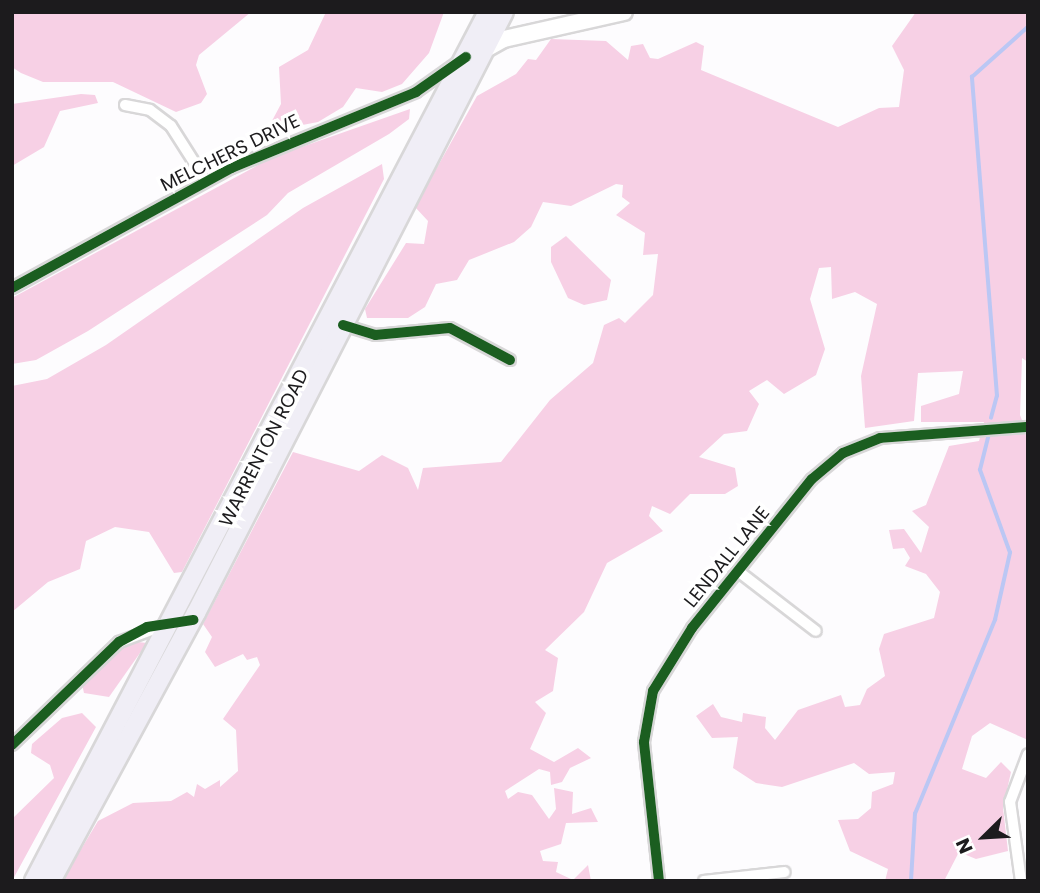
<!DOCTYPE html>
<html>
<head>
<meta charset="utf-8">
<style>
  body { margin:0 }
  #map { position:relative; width:1040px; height:893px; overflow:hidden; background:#fdfcfe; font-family:Poppins,sans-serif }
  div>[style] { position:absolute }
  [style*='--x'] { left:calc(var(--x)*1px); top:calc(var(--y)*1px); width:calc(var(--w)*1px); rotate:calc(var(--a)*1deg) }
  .forest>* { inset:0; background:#f7d0e5 }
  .stream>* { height:3.5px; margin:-1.75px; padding:0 1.75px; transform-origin:1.75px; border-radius:1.75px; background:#bbc7f4 }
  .roads { filter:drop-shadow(2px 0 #d8d7d8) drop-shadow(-2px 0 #d8d7d8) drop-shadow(0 2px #d8d7d8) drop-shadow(0 -2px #d8d7d8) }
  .street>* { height:10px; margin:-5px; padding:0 5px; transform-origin:5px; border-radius:5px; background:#fff }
  .secondary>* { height:16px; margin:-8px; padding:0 8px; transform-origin:8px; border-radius:8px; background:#fff }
  .primary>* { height:18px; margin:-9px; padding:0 9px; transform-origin:9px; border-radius:9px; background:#f0eef6 }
  .cycleway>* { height:10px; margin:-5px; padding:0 5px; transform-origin:5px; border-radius:5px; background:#1b5e20 }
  span { translate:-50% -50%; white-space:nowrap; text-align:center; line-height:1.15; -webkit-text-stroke:7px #fff; paint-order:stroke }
  .street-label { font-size:19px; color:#1c1b1d }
  .frame { position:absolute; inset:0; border:14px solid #1c1b1d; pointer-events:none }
  .north { position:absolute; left:949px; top:802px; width:70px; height:70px; -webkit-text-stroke:5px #fff; paint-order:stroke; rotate:246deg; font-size:19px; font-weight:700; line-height:28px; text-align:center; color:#1c1b1d }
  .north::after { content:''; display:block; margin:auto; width:24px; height:32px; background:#1c1b1d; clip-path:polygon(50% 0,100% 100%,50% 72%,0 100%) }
</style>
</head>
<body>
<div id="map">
  <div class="forest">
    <i style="clip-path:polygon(12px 12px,251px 12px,199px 55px,196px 65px,207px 94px,201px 103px,176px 112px,113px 82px,43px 82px,21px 73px,12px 67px)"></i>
    <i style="clip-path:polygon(326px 12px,444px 12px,429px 53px,402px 84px,382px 92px,356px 88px,343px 107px,318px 122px,266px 132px,281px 104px,279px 67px,308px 50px)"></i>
    <i style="clip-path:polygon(916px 12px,1028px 12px,1028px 362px,1022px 358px,1020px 415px,1028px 437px,1028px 740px,990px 723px,972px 736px,962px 769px,986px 778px,1001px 762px,1011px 772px,1003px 808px,1008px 851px,976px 859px,959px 852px,944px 881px,885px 881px,888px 869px,850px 851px,838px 820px,858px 819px,871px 808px,872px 792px,893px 784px,895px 772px,869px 774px,854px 763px,782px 787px,756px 783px,733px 768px,738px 737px,712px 738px,696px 716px,713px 704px,721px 717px,742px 722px,743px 713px,766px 717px,765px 728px,775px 740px,798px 710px,841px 695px,845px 707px,860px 705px,867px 689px,885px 676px,879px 649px,884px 634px,934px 618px,940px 592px,926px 574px,905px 566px,910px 558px,904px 548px,893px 549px,889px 530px,904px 529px,921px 553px,929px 527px,912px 511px,926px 505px,949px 446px,979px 441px,984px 422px,921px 422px,921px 406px,959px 394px,963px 371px,918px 373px,914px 421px,865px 428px,861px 376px,877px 304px,855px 292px,832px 299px,831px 267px,819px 268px,810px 299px,825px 349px,816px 375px,784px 394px,767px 380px,749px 391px,759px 404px,747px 431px,724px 434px,699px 457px,735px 468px,738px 486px,725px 494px,690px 494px,670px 514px,652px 506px,649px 516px,663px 531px,607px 563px,584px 612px,545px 650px,558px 658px,553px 691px,535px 702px,546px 713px,530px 749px,554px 762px,578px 748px,591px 758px,570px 768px,562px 782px,551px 785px,550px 772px,539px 769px,505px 791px,508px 799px,518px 792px,532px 795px,549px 819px,556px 809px,554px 788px,573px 792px,572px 814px,591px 808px,598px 822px,566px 823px,561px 844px,540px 851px,543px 861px,558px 862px,556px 872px,573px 880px,588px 865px,591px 881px,62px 881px,98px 821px,133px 803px,171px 801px,187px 792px,194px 797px,197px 784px,205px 789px,220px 780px,220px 787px,238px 771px,236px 730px,223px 719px,260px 665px,257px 657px,247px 660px,243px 654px,215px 667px,205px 652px,212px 637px,203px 624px,293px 452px,359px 471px,382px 455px,408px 468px,418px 490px,423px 468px,501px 462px,550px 400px,593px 363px,604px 325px,619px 318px,625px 323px,653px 295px,658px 254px,643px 255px,645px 233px,616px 215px,630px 203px,622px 197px,623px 185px,616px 184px,571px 206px,543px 202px,531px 227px,514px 242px,469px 260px,457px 280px,436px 284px,425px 307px,408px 318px,367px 318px,365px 309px,406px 243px,424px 244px,428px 221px,415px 207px,477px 96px,516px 74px,528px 59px,536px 60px,551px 39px,606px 41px,628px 60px,631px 46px,643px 44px,650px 58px,658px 59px,696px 42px,704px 46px,701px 70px,838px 127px,879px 108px,899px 107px,904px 70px,892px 46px)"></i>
    <i style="clip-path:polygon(81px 94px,95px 95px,98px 103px,60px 111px,44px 147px,12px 166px,12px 104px)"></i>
    <i style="clip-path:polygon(410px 109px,409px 119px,389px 134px,288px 193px,267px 215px,88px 331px,36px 360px,12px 364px,12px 298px,273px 157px)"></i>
    <i style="clip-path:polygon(382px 164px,384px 179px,182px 572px,174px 573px,149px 532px,115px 527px,86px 541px,80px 569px,48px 582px,12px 612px,12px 386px,47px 379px,106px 345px,303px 208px)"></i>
    <i style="clip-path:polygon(566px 236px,611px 280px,607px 300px,584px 305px,568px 298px,551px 262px,551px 247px)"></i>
    <i style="clip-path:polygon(138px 642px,147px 643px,109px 697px,84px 693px,82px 684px,114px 651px)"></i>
    <i style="clip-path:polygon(82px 713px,96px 727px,12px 881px,12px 819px,54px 778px,50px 765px,31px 753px,32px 744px,62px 718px)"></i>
  </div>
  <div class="stream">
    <i style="--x:991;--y:418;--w:23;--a:-75"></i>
    <i style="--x:997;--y:396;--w:320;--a:-94.5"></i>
    <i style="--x:972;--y:77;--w:75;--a:-41.8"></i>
    <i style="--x:911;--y:881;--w:67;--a:-86.6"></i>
    <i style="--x:915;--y:814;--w:210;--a:-67.6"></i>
    <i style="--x:995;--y:620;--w:69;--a:-77.4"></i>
    <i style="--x:1010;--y:553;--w:88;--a:-109.9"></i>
    <i style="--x:980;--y:470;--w:34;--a:-76"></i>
  </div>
  <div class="roads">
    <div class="street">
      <i style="--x:125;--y:105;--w:25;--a:11"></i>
      <i style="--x:150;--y:110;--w:26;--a:37"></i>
      <i style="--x:171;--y:126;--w:65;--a:57.5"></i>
      <i style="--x:12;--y:288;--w:250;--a:-28.7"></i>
      <i style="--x:231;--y:168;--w:200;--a:-22.3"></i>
      <i style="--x:416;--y:92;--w:52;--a:-35.5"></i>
      <i style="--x:343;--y:325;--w:34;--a:17"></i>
      <i style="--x:375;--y:335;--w:75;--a:-5.3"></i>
      <i style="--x:450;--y:328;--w:68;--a:28.1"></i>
      <i style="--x:738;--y:571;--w:98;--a:37.6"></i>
      <i style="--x:12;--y:745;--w:149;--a:-43.9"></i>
      <i style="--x:119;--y:642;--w:58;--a:-20.3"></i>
      <i style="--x:659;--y:881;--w:140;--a:-96.2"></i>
      <i style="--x:644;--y:742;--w:52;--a:-80"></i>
      <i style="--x:653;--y:691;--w:74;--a:-58.2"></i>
      <i style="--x:692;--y:628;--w:191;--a:-51.2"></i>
      <i style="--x:812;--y:479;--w:40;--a:-40"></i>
      <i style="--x:843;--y:453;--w:40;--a:-22"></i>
      <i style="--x:880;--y:438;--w:148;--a:-4.3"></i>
      <i style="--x:704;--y:881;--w:81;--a:-6.3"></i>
      <i style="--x:1021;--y:881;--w:80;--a:-97.9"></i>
      <i style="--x:1010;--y:802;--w:51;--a:-69.4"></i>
    </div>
    <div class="secondary">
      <i style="--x:484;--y:50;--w:23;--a:-29"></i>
      <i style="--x:504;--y:39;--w:123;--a:-12.7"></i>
    </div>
    <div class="primary">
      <i style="--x:34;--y:881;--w:980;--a:-62.42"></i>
      <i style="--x:51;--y:881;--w:305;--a:-61.6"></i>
      <i style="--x:196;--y:613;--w:675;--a:-62.87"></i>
    </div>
  </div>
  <div class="cycleway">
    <i style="--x:12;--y:288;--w:250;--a:-28.7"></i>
    <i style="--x:231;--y:168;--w:200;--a:-22.3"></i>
    <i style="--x:416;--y:92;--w:61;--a:-35"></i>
    <i style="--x:343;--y:325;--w:34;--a:17"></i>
    <i style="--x:375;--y:335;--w:75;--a:-5.3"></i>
    <i style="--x:450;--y:328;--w:68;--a:28.1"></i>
    <i style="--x:12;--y:745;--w:149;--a:-43.9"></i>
    <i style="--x:119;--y:642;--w:32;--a:-28"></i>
    <i style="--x:147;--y:627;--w:47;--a:-8.7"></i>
    <i style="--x:659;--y:881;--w:140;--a:-96.2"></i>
    <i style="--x:644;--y:742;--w:52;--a:-80"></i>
    <i style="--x:653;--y:691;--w:74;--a:-58.2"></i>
    <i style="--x:692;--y:628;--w:191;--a:-51.2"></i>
    <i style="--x:812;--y:479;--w:40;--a:-40"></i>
    <i style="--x:843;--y:453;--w:40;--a:-22"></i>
    <i style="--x:880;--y:438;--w:148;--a:-4.3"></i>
  </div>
  <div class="street-label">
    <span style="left:230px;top:153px;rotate:-26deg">MELCHERS DRIVE</span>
    <span style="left:264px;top:448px;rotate:-63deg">WARRENTON ROAD</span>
    <span style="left:727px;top:557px;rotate:-51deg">LENDALL LANE</span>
  </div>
  <div class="frame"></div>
  <div class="north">N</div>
</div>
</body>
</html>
